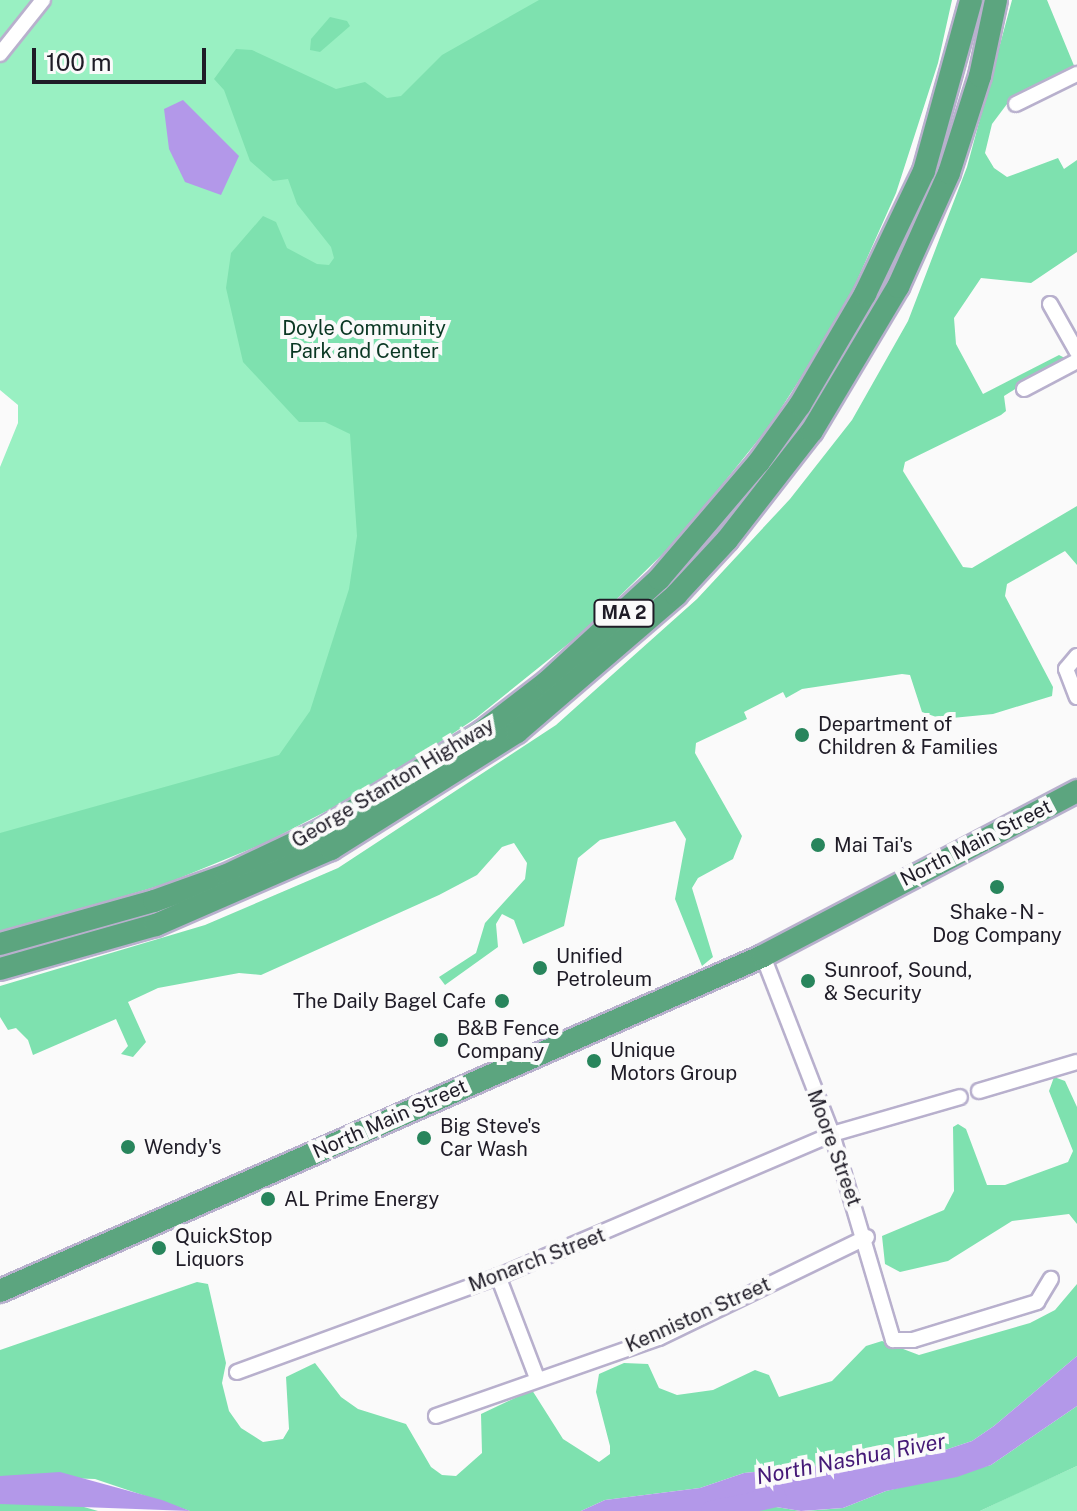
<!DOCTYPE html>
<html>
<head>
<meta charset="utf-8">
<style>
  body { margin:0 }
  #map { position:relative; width:1077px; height:1511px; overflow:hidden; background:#fafafa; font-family:"Public Sans",sans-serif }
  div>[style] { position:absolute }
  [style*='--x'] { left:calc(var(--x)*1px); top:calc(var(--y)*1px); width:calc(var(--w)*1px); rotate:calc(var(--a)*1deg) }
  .green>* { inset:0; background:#99f0c2 }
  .forest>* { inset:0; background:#7ee1af }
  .water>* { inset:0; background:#b398e9 }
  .river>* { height:20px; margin:-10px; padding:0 10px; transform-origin:10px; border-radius:10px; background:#b398e9 }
  .roads { filter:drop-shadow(2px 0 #b8b0cd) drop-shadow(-2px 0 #b8b0cd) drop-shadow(0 2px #b8b0cd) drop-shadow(0 -2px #b8b0cd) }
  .minor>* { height:14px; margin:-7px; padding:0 7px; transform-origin:7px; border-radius:7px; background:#fff }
  .highway>* { height:22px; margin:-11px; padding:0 11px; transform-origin:11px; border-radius:11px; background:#5ca57f }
  .dots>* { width:22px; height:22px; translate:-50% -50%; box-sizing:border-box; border:4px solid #fafafa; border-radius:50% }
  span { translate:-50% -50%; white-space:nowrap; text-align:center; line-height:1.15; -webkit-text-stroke:8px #fafafa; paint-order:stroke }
  .shield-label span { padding:2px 6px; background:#fafafa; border:2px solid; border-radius:6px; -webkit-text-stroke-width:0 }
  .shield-label { font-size:18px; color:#1f1c27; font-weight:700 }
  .park-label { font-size:20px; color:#0a3723 }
  .poi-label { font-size:20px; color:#1f1c27 }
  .left { translate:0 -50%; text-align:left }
  .right { translate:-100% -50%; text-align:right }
  .street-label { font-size:20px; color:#1f1c27 }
  .water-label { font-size:22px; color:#451977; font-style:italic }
  .scale { position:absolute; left:32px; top:48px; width:174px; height:36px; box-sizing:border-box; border:4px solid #1f1c27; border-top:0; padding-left:10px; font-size:24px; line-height:28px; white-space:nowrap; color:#1f1c27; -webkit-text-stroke:6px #fafafa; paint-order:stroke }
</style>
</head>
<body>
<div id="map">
  <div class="green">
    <i style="clip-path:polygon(0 0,948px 0,672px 531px,0 916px,0 467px,18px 423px,18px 405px,0 390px)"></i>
    <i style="clip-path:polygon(1077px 1466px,1077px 1511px,980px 1511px,1024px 1490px)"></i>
  </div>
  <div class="forest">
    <i style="clip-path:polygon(539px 0,952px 0,938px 63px,896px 193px,843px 312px,771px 424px,680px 537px,583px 632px,476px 718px,373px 787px,263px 844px,165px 884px,0 933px,0 833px,279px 755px,310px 711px,349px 589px,357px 536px,350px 434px,325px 422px,299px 422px,243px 362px,226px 288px,231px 253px,263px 216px,276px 222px,287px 248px,317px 264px,329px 265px,334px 258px,331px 247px,297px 204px,288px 179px,273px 181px,250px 161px,224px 90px,214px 79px,236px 49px,252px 50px,336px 89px,365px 82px,387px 98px,401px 96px,442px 55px)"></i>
    <i style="clip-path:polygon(1012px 0,1047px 0,1075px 68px,1010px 100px,992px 124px,985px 153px,994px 168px,1007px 177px,1058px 158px,1064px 169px,1077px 160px,1077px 252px,1031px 283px,981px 278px,954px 318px,956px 344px,983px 394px,1059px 355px,1065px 358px,1004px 396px,1006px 411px,1001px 415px,905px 462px,903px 471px,963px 567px,972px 568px,1077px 506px,1077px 565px,1065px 551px,1007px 584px,1005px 596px,1053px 687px,1052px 696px,993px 714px,942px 719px,922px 712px,910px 675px,902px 674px,802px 689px,786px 698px,783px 692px,744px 712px,747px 719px,696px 743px,695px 753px,742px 836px,733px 859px,698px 878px,692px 888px,713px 957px,702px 966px,675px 899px,686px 839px,675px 821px,600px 840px,578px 858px,564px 926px,523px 944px,514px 920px,502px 914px,496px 924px,498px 947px,445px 985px,439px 977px,476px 953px,485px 923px,525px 879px,527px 863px,514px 843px,502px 847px,477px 875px,439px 895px,261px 975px,239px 973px,158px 988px,128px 1002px,146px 1042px,133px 1057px,121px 1054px,128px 1046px,116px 1019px,33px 1055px,28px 1040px,16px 1028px,8px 1030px,0 1017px,0 986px,205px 925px,338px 868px,556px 725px,697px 599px,790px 499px,852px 420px,908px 321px,967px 167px)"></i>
    <i style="clip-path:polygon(330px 17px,347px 21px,350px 26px,320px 52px,310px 50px,311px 39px)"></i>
    <i style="clip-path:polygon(1054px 1077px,1065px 1081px,1077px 1107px,1077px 1224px,1069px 1214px,1012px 1221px,948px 1261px,900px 1272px,885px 1264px,882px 1236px,944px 1210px,954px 1191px,953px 1127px,958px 1124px,966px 1129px,987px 1185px,1005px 1185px,1068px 1162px,1073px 1151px,1049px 1091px)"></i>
    <i style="clip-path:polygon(197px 1282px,208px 1284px,226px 1363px,222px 1383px,229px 1411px,241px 1428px,263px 1442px,283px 1439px,289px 1429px,286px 1377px,315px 1363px,341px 1397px,358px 1409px,406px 1424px,431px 1467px,442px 1475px,456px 1476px,482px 1453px,481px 1414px,532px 1390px,563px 1439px,599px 1462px,610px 1454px,610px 1446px,596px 1392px,599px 1374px,624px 1363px,648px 1364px,659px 1388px,677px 1395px,713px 1390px,755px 1370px,769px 1375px,779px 1397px,832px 1381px,866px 1346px,882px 1341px,919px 1355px,1030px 1323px,1055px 1310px,1077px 1284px,1077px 1356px,994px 1426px,972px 1441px,933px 1454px,744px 1473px,700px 1488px,605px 1500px,581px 1511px,190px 1511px,95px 1479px,0 1476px,0 1350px)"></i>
    <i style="clip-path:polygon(1077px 1406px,1077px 1466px,980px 1511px,805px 1511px,843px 1508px,886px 1491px,991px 1465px)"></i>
    <i style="clip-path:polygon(739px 1501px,801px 1511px,678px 1511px,710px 1511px)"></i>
    <i style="clip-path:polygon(70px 1503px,98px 1511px,0 1511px,0 1504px)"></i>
  </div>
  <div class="water">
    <i style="clip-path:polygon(183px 100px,239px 156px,221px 195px,185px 182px,169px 149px,164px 109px)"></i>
    <i style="clip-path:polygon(1077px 1356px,1077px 1406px,991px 1465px,957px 1477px,886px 1491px,843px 1508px,801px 1511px,739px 1501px,710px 1511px,581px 1511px,605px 1500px,700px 1488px,744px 1473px,933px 1454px,972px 1441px,994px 1426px)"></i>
    <i style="clip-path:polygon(60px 1472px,162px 1500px,190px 1511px,0 1504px,0 1476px)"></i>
  </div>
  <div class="river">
    <i style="--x:711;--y:1511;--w:67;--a:-12"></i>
  </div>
  <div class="roads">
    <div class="minor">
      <i style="--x:0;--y:54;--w:69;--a:-51.5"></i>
      <i style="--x:1016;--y:104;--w:68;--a:-26.2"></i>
      <i style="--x:1050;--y:304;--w:55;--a:60.6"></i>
      <i style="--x:1024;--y:389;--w:60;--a:-27.8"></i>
      <i style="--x:1077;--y:656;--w:17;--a:130"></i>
      <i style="--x:1066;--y:669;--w:30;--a:69"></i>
      <i style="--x:763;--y:956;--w:191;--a:68.8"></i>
      <i style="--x:832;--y:1134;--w:215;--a:73.5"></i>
      <i style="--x:893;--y:1340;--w:20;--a:0"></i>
      <i style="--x:913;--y:1340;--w:130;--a:-17"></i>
      <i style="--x:1037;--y:1302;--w:27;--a:-59"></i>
      <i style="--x:979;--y:1091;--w:102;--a:-16.5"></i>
      <i style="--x:498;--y:1276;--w:109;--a:69.1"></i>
      <i style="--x:237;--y:1372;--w:282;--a:-20.1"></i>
      <i style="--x:502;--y:1275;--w:359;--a:-23.1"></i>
      <i style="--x:832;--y:1134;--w:133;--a:-16.1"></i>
      <i style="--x:436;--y:1416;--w:236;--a:-19.3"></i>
      <i style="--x:659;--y:1338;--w:231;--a:-25.9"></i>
    </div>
    <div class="highway">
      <i style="--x:0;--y:944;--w:160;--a:-15.6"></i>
      <i style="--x:154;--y:901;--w:77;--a:-19.6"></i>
      <i style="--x:227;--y:875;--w:103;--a:-25.3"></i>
      <i style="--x:320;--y:831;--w:190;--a:-31.4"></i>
      <i style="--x:482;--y:732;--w:82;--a:-37.6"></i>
      <i style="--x:547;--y:682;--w:152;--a:-42.6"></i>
      <i style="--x:659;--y:579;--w:154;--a:-49.5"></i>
      <i style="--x:759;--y:462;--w:70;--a:-54.3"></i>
      <i style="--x:800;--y:405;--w:129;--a:-59.6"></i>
      <i style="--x:865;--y:294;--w:136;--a:-64.4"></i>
      <i style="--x:924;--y:171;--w:177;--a:-74.6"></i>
      <i style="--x:0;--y:969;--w:162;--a:-15.8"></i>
      <i style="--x:156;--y:925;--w:191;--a:-23.5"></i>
      <i style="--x:331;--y:849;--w:220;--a:-32.2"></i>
      <i style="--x:517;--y:732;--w:210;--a:-40.7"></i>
      <i style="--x:676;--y:595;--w:75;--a:-47.2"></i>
      <i style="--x:727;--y:540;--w:138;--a:-52.1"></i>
      <i style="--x:812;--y:431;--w:168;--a:-59.2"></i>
      <i style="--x:898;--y:287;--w:125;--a:-65.9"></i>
      <i style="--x:949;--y:173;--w:102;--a:-72.3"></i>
      <i style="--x:980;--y:76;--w:78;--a:-78.1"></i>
      <i style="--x:0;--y:1291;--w:833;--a:-23.7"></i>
      <i style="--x:763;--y:956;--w:355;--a:-27.7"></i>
    </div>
  </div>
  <div class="dots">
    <i style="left:802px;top:735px;background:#28855c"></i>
    <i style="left:818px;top:845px;background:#28855c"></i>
    <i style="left:997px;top:887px;background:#28855c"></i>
    <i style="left:540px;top:968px;background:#28855c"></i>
    <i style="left:808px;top:981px;background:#28855c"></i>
    <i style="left:502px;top:1001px;background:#28855c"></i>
    <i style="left:441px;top:1040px;background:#28855c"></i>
    <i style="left:594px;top:1061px;background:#28855c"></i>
    <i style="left:424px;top:1138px;background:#28855c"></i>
    <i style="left:128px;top:1147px;background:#28855c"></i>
    <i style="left:268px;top:1199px;background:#28855c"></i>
    <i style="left:159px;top:1248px;background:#28855c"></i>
  </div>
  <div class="shield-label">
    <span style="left:624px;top:613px">MA 2</span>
  </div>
  <div class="park-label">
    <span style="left:364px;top:340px">Doyle Community<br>Park and Center</span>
  </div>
  <div class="poi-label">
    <span class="left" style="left:818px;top:736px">Department of<br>Children &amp; Families</span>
    <span class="left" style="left:834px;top:845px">Mai Tai's</span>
    <span style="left:997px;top:924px">Shake - N -<br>Dog Company</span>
    <span class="left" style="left:556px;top:968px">Unified<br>Petroleum</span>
    <span class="left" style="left:824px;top:982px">Sunroof, Sound,<br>&amp; Security</span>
    <span class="right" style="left:486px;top:1001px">The Daily Bagel Cafe</span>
    <span class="left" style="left:457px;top:1040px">B&amp;B Fence<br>Company</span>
    <span class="left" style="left:610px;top:1062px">Unique<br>Motors Group</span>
    <span class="left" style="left:440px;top:1138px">Big Steve's<br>Car Wash</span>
    <span class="left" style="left:144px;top:1147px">Wendy's</span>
    <span class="left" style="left:284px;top:1199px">AL Prime Energy</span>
    <span class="left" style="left:175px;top:1248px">QuickStop<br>Liquors</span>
  </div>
  <div class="street-label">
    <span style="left:393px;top:783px;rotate:-31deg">George Stanton Highway</span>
    <span style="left:976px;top:843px;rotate:-27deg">North Main Street</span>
    <span style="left:390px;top:1119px;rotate:-24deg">North Main Street</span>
    <span style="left:834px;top:1148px;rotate:70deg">Moore Street</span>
    <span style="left:537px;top:1260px;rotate:-21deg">Monarch Street</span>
    <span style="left:698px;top:1315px;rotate:-24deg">Kenniston Street</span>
  </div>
  <div class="water-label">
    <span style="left:851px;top:1459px;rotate:-11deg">North Nashua River</span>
  </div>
  <div class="scale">100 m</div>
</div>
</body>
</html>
